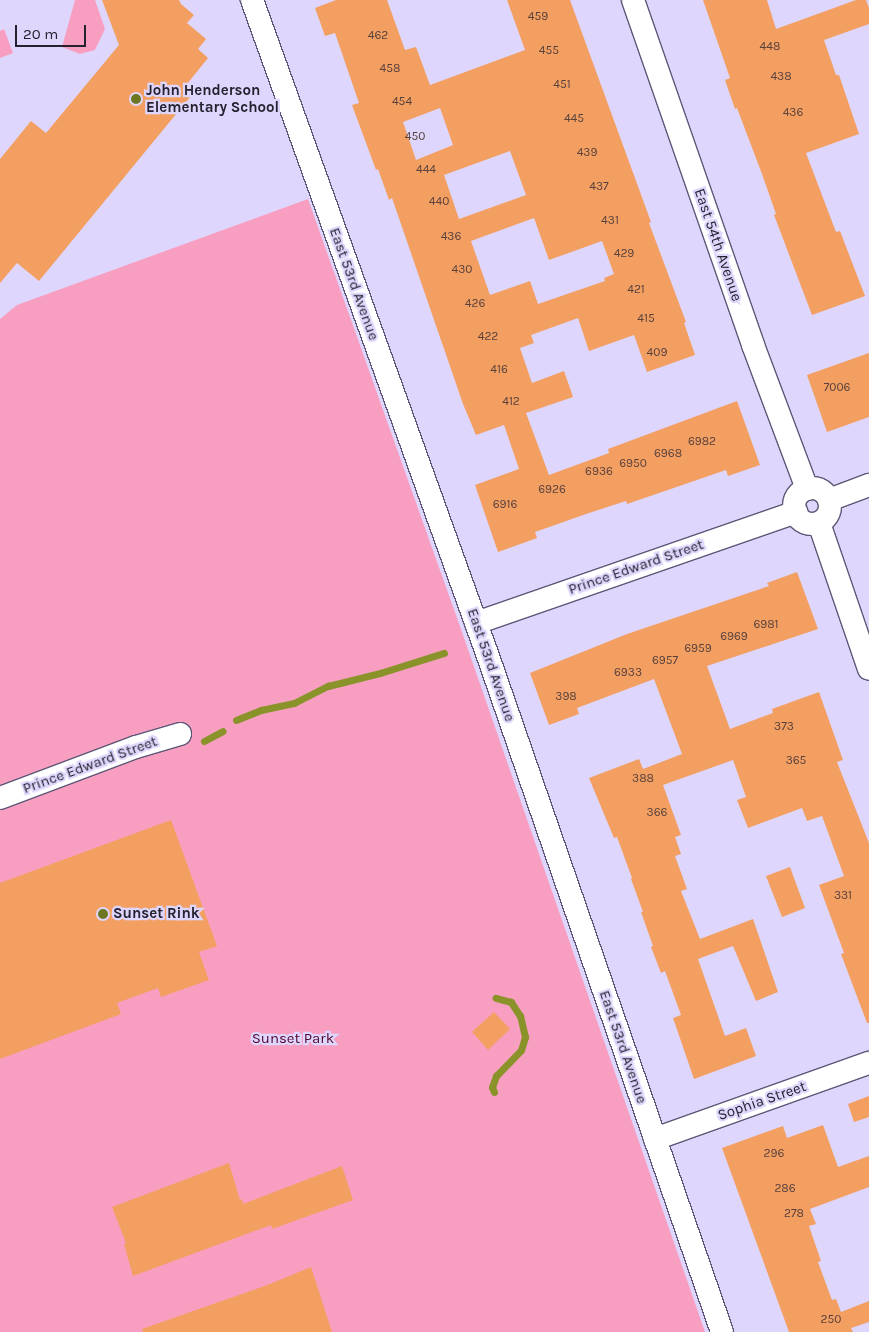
<!DOCTYPE html>
<html>
<head>
<meta charset="utf-8">
<style>
  body { margin:0 }
  #map { position:relative; width:869px; height:1332px; overflow:hidden; background:#ded6fc; font-family:Karla,sans-serif }
  div>[style] { position:absolute }
  [style*='--x'] { left:calc(var(--x)*1px); top:calc(var(--y)*1px); width:calc(var(--w)*1px); rotate:calc(var(--a)*1deg) }
  .green>* { inset:0; background:#f89fc1 }
  .stream>* { height:7px; margin:-3.5px; padding:0 3.5px; transform-origin:3.5px; border-radius:3.5px; background:#89932a }
  .building>* { inset:0; background:#f39f62 }
  .roads { filter:drop-shadow(1px 0 #5e5777) drop-shadow(-1px 0 #5e5777) drop-shadow(0 1px #5e5777) drop-shadow(0 -1px #5e5777) }
  .minor>* { height:22px; margin:-11px; padding:0 11px; transform-origin:11px; border-radius:11px; background:#fff }
  .minor>.ring { margin:-11px; padding:0; box-sizing:content-box; background:none; border:22px solid #fff; border-radius:50% }
  .dots>* { width:14px; height:14px; translate:-50% -50%; box-sizing:border-box; border:2px solid #ded6fc; border-radius:50% }
  span { translate:-50% -50%; white-space:nowrap; text-align:center; line-height:1.15; -webkit-text-stroke:4.5px #ded6fc; paint-order:stroke }
  .number-label { font-size:12px; color:#58413c }
  .number-label span { -webkit-text-stroke-width:0 }
  .poi-label { font-size:15px; color:#25222f; font-weight:700 }
  .left { translate:0 -50%; text-align:left }
  .street-label { font-size:15px; color:#25222f }
  .park-label { font-size:15px; color:#53062f }
  .scale { position:absolute; left:15px; top:25px; width:71px; height:22px; box-sizing:border-box; border:2px solid #25222f; border-top:0; padding-left:6px; font-size:15px; line-height:18px; white-space:nowrap; color:#25222f; -webkit-text-stroke:4px #ded6fc; paint-order:stroke }
</style>
</head>
<body>
<div id="map">
  <div class="green">
    <i style="clip-path:polygon(75px 0,95px 0,105px 29px,95px 50px,80px 54px,62px 47px)"></i>
    <i style="clip-path:polygon(4px 29px,13px 53px,0 58px,0 31px)"></i>
    <i style="clip-path:polygon(308px 199px,462px 632px,705px 1332px,0 1332px,0 319px,17px 305px)"></i>
  </div>
  <div class="stream">
    <i style="--x:236;--y:720;--w:27;--a:-22"></i>
    <i style="--x:261;--y:710;--w:34;--a:-12"></i>
    <i style="--x:294;--y:703;--w:38;--a:-27"></i>
    <i style="--x:328;--y:686;--w:54;--a:-14"></i>
    <i style="--x:380;--y:673;--w:67;--a:-17.4"></i>
    <i style="--x:204;--y:741;--w:21;--a:-28"></i>
    <i style="--x:494;--y:1092;--w:5;--a:-112"></i>
    <i style="--x:492;--y:1087;--w:12;--a:-70"></i>
    <i style="--x:496;--y:1076;--w:36;--a:-46"></i>
    <i style="--x:521;--y:1050;--w:14;--a:-73"></i>
    <i style="--x:525;--y:1037;--w:22;--a:-103"></i>
    <i style="--x:520;--y:1016;--w:17;--a:-123"></i>
    <i style="--x:511;--y:1002;--w:16;--a:-165"></i>
  </div>
  <div class="building">
    <i style="clip-path:polygon(102px 0,179px 0,181px 4px,194px 15px,187px 23px,206px 39px,198px 49px,208px 58px,187px 84px,195px 91px,39px 281px,17px 263px,0 283px,0 159px,31px 121px,46px 133px,119px 45px)"></i>
    <i style="clip-path:polygon(evenodd,336px 0,387px 0,405px 50px,416px 47px,430px 85px,525px 50px,507px 0,570px 0,651px 222px,649px 223px,686px 322px,684px 323px,695px 355px,647px 372px,634px 335px,589px 351px,578px 318px,531px 335px,534px 343px,520px 348px,532px 383px,564px 371px,573px 397px,526px 413px,549px 475px,609px 453px,608px 449px,737px 401px,760px 465px,728px 476px,726px 470px,627px 504px,626px 501px,589px 513px,535px 532px,537px 538px,498px 552px,475px 485px,519px 469px,504px 425px,476px 435px,463px 404px,392px 198px,389px 200px,378px 169px,376px 170px,352px 105px,359px 103px,335px 33px,325px 36px,315px 8px,336px 0,440px 108px,453px 145px,416px 160px,403px 122px,440px 108px,336px 0,510px 151px,526px 195px,459px 219px,444px 175px,510px 151px,336px 0,534px 218px,549px 260px,602px 241px,614px 274px,604px 278px,605px 281px,538px 304px,530px 281px,490px 295px,471px 241px,534px 218px)"></i>
    <i style="clip-path:polygon(703px 0,767px 0,776px 29px,856px 0,866px 0,869px 8px,869px 24px,824px 40px,836px 75px,839px 75px,859px 134px,806px 153px,836px 232px,840px 231px,865px 296px,812px 315px,774px 215px,776px 214px,762px 174px,737px 108px,735px 109px,725px 80px,730px 78px)"></i>
    <i style="clip-path:polygon(869px 353px,869px 417px,827px 432px,807px 375px)"></i>
    <i style="clip-path:polygon(797px 572px,818px 629px,707px 666px,730px 729px,773px 713px,772px 709px,819px 692px,843px 760px,837px 762px,869px 843px,869px 1023px,867px 1023px,841px 954px,844px 953px,819px 885px,844px 876px,822px 816px,807px 821px,802px 808px,748px 828px,737px 800px,746px 797px,733px 760px,663px 785px,681px 835px,675px 837px,681px 854px,675px 856px,687px 889px,681px 891px,700px 939px,753px 919px,778px 992px,756px 1001px,733px 946px,698px 959px,725px 1036px,746px 1028px,756px 1056px,694px 1079px,673px 1018px,681px 1015px,665px 971px,661px 973px,651px 947px,653px 946px,641px 912px,643px 912px,631px 879px,632px 878px,617px 837px,614px 838px,589px 778px,639px 759px,643px 769px,682px 754px,654px 679px,577px 708px,579px 714px,549px 725px,530px 673px,627px 634px,769px 586px,767px 583px)"></i>
    <i style="clip-path:polygon(171px 820px,217px 946px,199px 952px,209px 980px,161px 997px,158px 988px,117px 1003px,121px 1014px,0 1059px,0 883px)"></i>
    <i style="clip-path:polygon(790px 867px,805px 908px,782px 917px,766px 876px)"></i>
    <i style="clip-path:polygon(494px 1012px,510px 1029px,488px 1050px,472px 1032px)"></i>
    <i style="clip-path:polygon(869px 1096px,869px 1117px,854px 1122px,848px 1104px)"></i>
    <i style="clip-path:polygon(823px 1125px,838px 1167px,869px 1156px,869px 1187px,810px 1209px,816px 1224px,809px 1226px,821px 1261px,818px 1262px,832px 1300px,836px 1299px,841px 1312px,869px 1301px,869px 1322px,851px 1328px,853px 1332px,789px 1332px,722px 1148px,783px 1126px,787px 1138px)"></i>
    <i style="clip-path:polygon(229px 1163px,240px 1200px,242px 1199px,243px 1204px,342px 1166px,353px 1200px,272px 1229px,271px 1225px,133px 1276px,124px 1244px,126px 1243px,112px 1207px)"></i>
    <i style="clip-path:polygon(311px 1267px,332px 1332px,143px 1332px,142px 1329px,270px 1284px)"></i>
  </div>
  <div class="roads">
    <div class="minor">
      <i style="--x:252;--y:0;--w:700;--a:70.22"></i>
      <i style="--x:489;--y:659;--w:712;--a:70.9"></i>
      <i style="--x:633;--y:0;--w:365;--a:70.8"></i>
      <i style="--x:753;--y:345;--w:154;--a:69.4"></i>
      <i class="ring" style="left:794px;top:488px;width:14px;height:14px"></i>
      <i style="--x:829;--y:500;--w:43;--a:-20.6"></i>
      <i style="--x:819;--y:523;--w:154;--a:71.1"></i>
      <i style="--x:476;--y:623;--w:339;--a:-19.1"></i>
      <i style="--x:0;--y:798;--w:145;--a:-20.6"></i>
      <i style="--x:136;--y:747;--w:46;--a:-16.5"></i>
      <i style="--x:655;--y:1139;--w:227;--a:-19.6"></i>
    </div>
  </div>
  <div class="dots">
    <i style="left:136px;top:99px;background:#6d7620"></i>
    <i style="left:103px;top:914px;background:#6d7620"></i>
  </div>
  <div class="number-label">
    <span style="left:538px;top:17px">459</span>
    <span style="left:378px;top:36px">462</span>
    <span style="left:770px;top:47px">448</span>
    <span style="left:549px;top:51px">455</span>
    <span style="left:390px;top:69px">458</span>
    <span style="left:781px;top:77px">438</span>
    <span style="left:562px;top:85px">451</span>
    <span style="left:402px;top:102px">454</span>
    <span style="left:793px;top:113px">436</span>
    <span style="left:574px;top:119px">445</span>
    <span style="left:415px;top:137px">450</span>
    <span style="left:587px;top:153px">439</span>
    <span style="left:426px;top:170px">444</span>
    <span style="left:599px;top:187px">437</span>
    <span style="left:439px;top:202px">440</span>
    <span style="left:610px;top:221px">431</span>
    <span style="left:451px;top:237px">436</span>
    <span style="left:624px;top:254px">429</span>
    <span style="left:462px;top:270px">430</span>
    <span style="left:636px;top:290px">421</span>
    <span style="left:475px;top:304px">426</span>
    <span style="left:646px;top:319px">415</span>
    <span style="left:488px;top:337px">422</span>
    <span style="left:657px;top:353px">409</span>
    <span style="left:499px;top:370px">416</span>
    <span style="left:837px;top:388px">7006</span>
    <span style="left:511px;top:402px">412</span>
    <span style="left:702px;top:442px">6982</span>
    <span style="left:668px;top:454px">6968</span>
    <span style="left:633px;top:464px">6950</span>
    <span style="left:599px;top:472px">6936</span>
    <span style="left:552px;top:490px">6926</span>
    <span style="left:505px;top:505px">6916</span>
    <span style="left:766px;top:625px">6981</span>
    <span style="left:734px;top:637px">6969</span>
    <span style="left:698px;top:649px">6959</span>
    <span style="left:665px;top:661px">6957</span>
    <span style="left:628px;top:673px">6933</span>
    <span style="left:566px;top:697px">398</span>
    <span style="left:784px;top:727px">373</span>
    <span style="left:796px;top:761px">365</span>
    <span style="left:643px;top:779px">388</span>
    <span style="left:657px;top:813px">366</span>
    <span style="left:843px;top:896px">331</span>
    <span style="left:774px;top:1154px">296</span>
    <span style="left:785px;top:1189px">286</span>
    <span style="left:794px;top:1214px">278</span>
    <span style="left:831px;top:1320px">250</span>
  </div>
  <div class="poi-label">
    <span class="left" style="left:146px;top:99px">John Henderson<br>Elementary School</span>
    <span class="left" style="left:113px;top:914px">Sunset Rink</span>
  </div>
  <div class="street-label">
    <span style="left:718px;top:245px;rotate:71deg">East 54th Avenue</span>
    <span style="left:354px;top:284px;rotate:70deg">East 53rd Avenue</span>
    <span style="left:636px;top:567px;rotate:-19deg">Prince Edward Street</span>
    <span style="left:491px;top:665px;rotate:71deg">East 53rd Avenue</span>
    <span style="left:90px;top:765px;rotate:-20deg">Prince Edward Street</span>
    <span style="left:623px;top:1047px;rotate:71deg">East 53rd Avenue</span>
    <span style="left:762px;top:1101px;rotate:-19deg">Sophia Street</span>
  </div>
  <div class="park-label">
    <span style="left:293px;top:1039px">Sunset Park</span>
  </div>
  <div class="scale">20 m</div>
</div>
</body>
</html>
